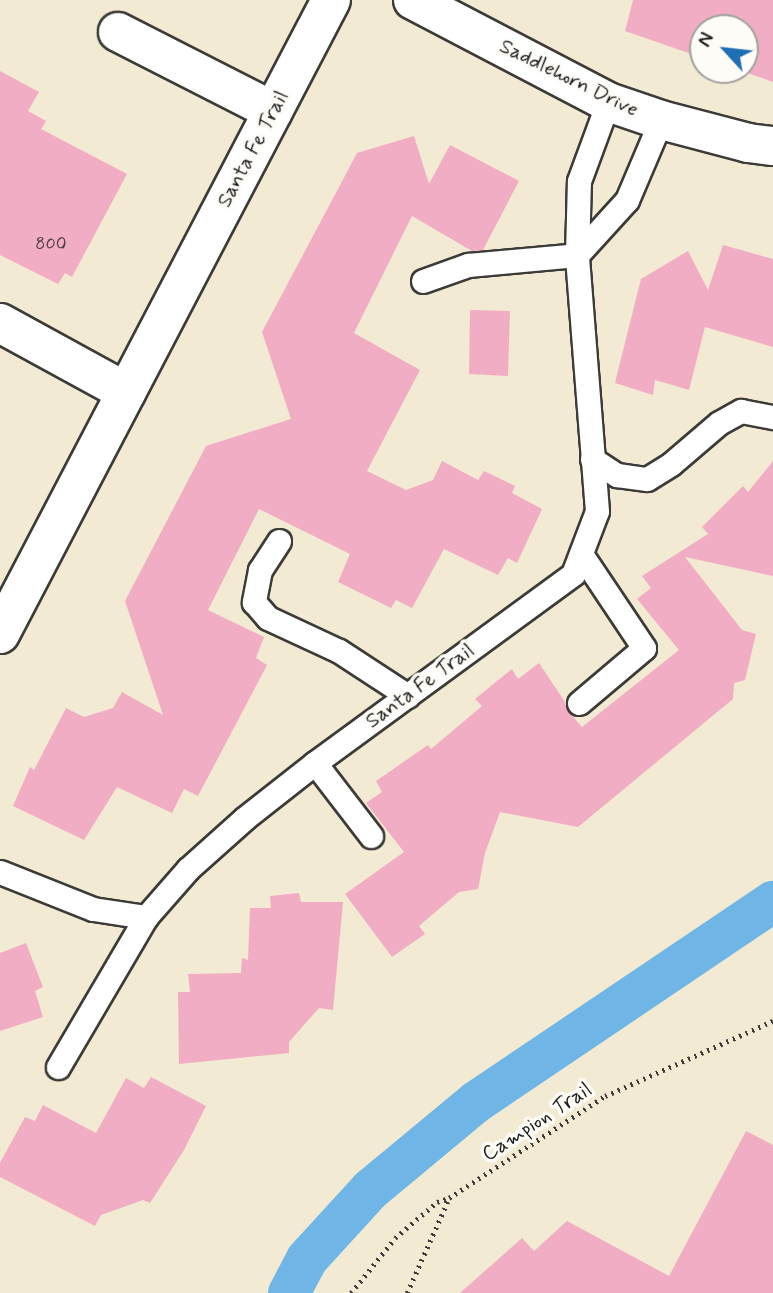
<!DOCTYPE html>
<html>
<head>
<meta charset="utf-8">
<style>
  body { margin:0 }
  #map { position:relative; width:773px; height:1293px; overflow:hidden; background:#f3ead3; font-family:Mynerve,sans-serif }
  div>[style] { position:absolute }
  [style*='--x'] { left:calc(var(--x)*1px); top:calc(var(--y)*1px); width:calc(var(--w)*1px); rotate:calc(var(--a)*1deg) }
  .canal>* { height:42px; margin:-21px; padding:0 21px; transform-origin:21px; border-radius:21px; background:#6fb6e6 }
  .building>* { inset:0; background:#f1adc3 }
  .path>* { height:4.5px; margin-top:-2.25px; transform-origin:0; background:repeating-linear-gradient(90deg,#3c3b37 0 2px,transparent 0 7px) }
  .roads { filter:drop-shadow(2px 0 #3c3b37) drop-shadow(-2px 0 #3c3b37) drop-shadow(0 2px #3c3b37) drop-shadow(0 -2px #3c3b37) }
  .service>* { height:23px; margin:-11.5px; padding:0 11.5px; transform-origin:11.5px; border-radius:11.5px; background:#fff }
  .minor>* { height:38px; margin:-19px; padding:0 19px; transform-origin:19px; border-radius:19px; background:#fff }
  .tertiary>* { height:38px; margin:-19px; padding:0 19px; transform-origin:19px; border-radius:19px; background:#fff }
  span { translate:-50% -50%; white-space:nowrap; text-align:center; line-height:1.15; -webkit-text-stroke:7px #fdfcf7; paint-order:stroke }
  .number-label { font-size:18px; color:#514046 }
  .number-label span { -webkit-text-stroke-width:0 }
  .street-label { font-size:21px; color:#1c1c1c }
  .north { position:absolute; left:689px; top:14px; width:70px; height:70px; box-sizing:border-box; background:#fdfcf7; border:2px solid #a3a29f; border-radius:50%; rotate:297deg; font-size:19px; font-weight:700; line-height:28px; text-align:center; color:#1c1c1c }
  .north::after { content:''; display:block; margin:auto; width:24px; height:32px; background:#1f6fb2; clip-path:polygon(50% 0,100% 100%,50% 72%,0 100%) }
</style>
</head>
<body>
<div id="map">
  <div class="canal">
    <i style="--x:289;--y:1293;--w:38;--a:-62"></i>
    <i style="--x:307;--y:1259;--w:93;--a:-47.6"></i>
    <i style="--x:370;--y:1190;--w:138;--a:-39.7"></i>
    <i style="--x:476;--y:1102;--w:358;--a:-34"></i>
  </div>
  <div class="building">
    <i style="clip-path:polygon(633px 0,773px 0,773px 82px,739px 70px,745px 70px,745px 28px,703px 28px,703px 58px,625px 31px)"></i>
    <i style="clip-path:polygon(0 71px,39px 92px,28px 111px,46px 121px,41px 129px,127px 174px,72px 277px,65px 273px,58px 284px,0 255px)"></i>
    <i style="clip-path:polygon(414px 136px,429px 184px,450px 145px,519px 181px,483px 250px,472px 251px,412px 216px,354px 333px,420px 370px,367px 471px,406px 490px,433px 480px,442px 461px,478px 480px,484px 471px,515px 486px,512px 493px,542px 509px,517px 563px,508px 558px,498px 575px,444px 549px,412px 608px,396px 600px,391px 608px,338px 582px,350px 554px,259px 509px,208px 610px,264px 637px,256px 658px,267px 665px,198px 796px,184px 789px,172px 813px,117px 787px,84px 840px,13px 806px,30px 767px,34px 770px,66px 708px,84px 717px,113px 708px,122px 692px,163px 715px,125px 601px,206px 446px,291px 419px,262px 332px,357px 153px)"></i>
    <i style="clip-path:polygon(723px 245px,773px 259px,773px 347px,705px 327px,689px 390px,655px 380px,653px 395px,615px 383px,641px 279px,688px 251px,708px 290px)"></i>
    <i style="clip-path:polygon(470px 310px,510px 311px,508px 376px,469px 374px)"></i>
    <i style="clip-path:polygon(773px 461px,773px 576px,685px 557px,742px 630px,756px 634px,745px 680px,734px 683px,733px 699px,578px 827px,500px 812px,485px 853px,478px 889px,459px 892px,419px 926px,425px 934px,392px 957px,345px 894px,404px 852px,366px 803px,382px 792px,376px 781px,428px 745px,431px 749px,482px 706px,475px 699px,512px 669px,518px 679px,539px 663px,565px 702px,568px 711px,582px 727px,679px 650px,637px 599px,651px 588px,642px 576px,708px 534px,702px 527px,743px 486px,748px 492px)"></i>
    <i style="clip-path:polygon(299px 893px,301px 902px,343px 902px,333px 1010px,319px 1008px,289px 1042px,289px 1053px,179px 1064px,178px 992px,190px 992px,188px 974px,241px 973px,242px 958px,248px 960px,250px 908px,271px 908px,270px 896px)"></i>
    <i style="clip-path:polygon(26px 943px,43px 987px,35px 991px,43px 1017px,0 1031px,0 953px)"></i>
    <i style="clip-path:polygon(151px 1077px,206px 1106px,184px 1150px,150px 1203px,143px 1200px,101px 1215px,95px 1226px,0 1177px,0 1163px,25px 1117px,35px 1121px,43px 1105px,96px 1133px,126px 1078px,144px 1088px)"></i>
    <i style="clip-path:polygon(746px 1131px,773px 1145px,773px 1293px,460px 1293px,522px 1238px,534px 1251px,567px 1221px,669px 1276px)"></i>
  </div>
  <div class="path">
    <i style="--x:351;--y:1293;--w:70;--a:-51.3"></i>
    <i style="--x:395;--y:1238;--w:55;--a:-40.6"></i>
    <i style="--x:437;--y:1202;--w:13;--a:-18"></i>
    <i style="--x:449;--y:1198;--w:186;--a:-33.2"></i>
    <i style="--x:605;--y:1096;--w:184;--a:-24.1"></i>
    <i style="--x:407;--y:1293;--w:104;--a:-66.1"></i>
  </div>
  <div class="roads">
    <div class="service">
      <i style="--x:577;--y:255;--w:74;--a:-47.7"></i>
      <i style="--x:627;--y:200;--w:87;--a:-67"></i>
      <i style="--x:423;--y:281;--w:48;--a:-19.6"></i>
      <i style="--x:468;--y:265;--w:109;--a:-5.2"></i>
      <i style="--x:592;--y:459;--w:30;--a:33"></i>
      <i style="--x:617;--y:475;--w:30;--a:8"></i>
      <i style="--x:647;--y:479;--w:28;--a:-32"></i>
      <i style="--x:671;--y:464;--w:63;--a:-40.5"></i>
      <i style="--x:719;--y:423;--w:25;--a:-29"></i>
      <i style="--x:741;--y:411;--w:33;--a:11"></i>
      <i style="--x:279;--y:541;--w:35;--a:123"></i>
      <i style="--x:260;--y:570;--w:33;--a:101"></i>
      <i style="--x:254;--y:602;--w:21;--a:49"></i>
      <i style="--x:268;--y:618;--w:78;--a:24.9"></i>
      <i style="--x:339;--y:651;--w:82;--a:33.1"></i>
      <i style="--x:579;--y:703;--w:85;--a:-40.2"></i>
      <i style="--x:644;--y:648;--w:113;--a:-123.8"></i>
      <i style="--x:315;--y:763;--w:92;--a:52.5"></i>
      <i style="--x:0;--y:872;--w:100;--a:21.7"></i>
      <i style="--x:93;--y:909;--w:54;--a:8.6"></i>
      <i style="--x:146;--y:917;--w:64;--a:-48.8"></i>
      <i style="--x:188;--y:869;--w:76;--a:-41.8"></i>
      <i style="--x:245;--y:818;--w:89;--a:-38.2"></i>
      <i style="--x:315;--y:763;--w:320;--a:-36.2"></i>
      <i style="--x:573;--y:574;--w:67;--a:-69.1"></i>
      <i style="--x:597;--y:511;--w:257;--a:-94.5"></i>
      <i style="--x:577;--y:255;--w:74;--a:-88.5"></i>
      <i style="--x:579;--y:181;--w:84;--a:-69.8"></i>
      <i style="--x:58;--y:1067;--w:174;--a:-59.6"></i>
    </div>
    <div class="minor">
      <i style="--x:118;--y:32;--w:174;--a:27"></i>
      <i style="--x:0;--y:323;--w:144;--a:28.7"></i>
    </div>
    <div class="tertiary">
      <i style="--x:413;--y:0;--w:220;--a:27.6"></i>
      <i style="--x:608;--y:102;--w:56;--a:18.8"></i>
      <i style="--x:661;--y:120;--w:90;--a:14.8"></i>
      <i style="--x:748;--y:143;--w:25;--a:7"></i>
      <i style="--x:0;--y:634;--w:715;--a:-62.43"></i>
    </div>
  </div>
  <div class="number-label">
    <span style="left:51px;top:244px">800</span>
  </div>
  <div class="street-label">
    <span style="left:569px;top:78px;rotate:26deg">Saddlehorn Drive</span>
    <span style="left:253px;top:149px;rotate:-62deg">Santa Fe Trail</span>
    <span style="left:420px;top:686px;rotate:-36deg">Santa Fe Trail</span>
    <span style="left:537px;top:1122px;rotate:-33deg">Campion Trail</span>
  </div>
  <div class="north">N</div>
</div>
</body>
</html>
